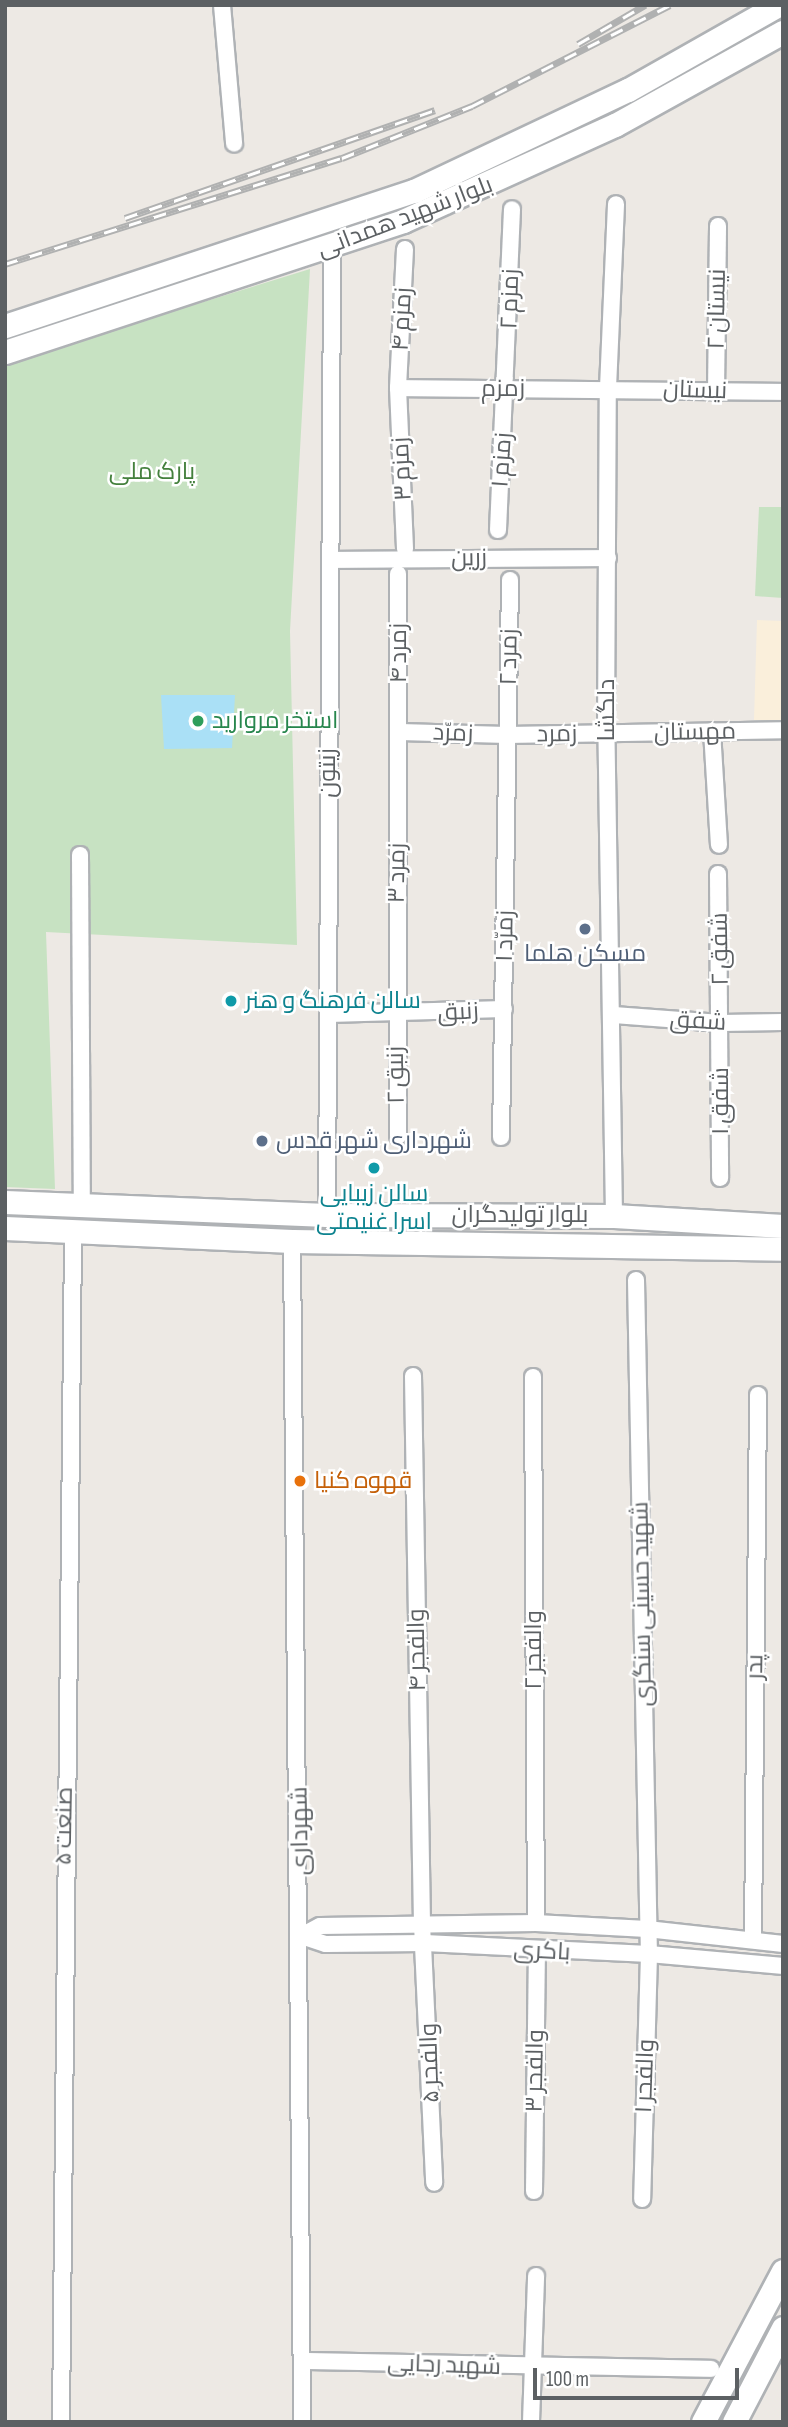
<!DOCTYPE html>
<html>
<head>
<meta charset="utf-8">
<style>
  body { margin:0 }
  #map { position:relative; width:788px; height:2427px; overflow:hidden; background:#ede9e4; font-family:"Sofia Sans Condensed",Cairo,sans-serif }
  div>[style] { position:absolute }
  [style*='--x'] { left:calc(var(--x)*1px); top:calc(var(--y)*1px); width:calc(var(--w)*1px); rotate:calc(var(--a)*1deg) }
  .commercial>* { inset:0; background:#faefdb }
  .green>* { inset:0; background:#c7e2c2 }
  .water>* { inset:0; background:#aae0f6 }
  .roads { filter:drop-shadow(2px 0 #afb2b5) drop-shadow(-2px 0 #afb2b5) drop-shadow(0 2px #afb2b5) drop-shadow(0 -2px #afb2b5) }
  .minor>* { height:16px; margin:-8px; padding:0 8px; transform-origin:8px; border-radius:8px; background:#fff }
  .secondary>* { height:23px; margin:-11.5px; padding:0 11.5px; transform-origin:11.5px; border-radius:11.5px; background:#fff }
  .rail>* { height:7px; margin-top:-3.5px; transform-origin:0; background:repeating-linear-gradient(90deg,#fff 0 13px,#b0b1b1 0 26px); box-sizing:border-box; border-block:2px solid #b0b1b1 }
  .dots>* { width:19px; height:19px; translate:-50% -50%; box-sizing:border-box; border:4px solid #fff; border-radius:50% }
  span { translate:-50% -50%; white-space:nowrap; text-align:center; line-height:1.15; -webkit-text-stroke:5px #fff; paint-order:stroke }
  .street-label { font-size:24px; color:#5c6063 }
  .park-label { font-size:24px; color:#44803d }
  .leisure-label { font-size:24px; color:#27864d }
  .left { translate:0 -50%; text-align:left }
  .service-label { font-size:24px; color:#4e5e75 }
  .culture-label { font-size:24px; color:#0d838f }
  .food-label { font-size:24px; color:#c56008 }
  .frame { position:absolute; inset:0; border:7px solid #5c6063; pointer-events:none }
  .scale { position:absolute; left:533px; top:2368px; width:206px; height:32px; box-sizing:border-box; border:4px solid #5c6063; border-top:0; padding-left:9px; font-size:21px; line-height:24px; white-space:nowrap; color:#5c6063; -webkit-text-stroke:5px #fff; paint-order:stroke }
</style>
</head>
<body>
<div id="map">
  <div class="commercial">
    <i style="clip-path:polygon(757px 620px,783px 621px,783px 721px,754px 720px)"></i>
  </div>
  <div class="green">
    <i style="clip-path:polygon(310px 269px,290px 631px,297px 945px,46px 932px,55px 1189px,5px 1187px,5px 363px)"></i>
    <i style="clip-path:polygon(759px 507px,783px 507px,783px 598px,755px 596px)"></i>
  </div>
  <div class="water">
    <i style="clip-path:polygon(161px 695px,235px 695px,232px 748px,164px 749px)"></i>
  </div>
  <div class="roads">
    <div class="minor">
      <i style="--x:222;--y:5;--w:139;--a:85"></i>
      <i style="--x:405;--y:249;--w:139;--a:92.9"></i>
      <i style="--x:398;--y:388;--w:161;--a:87.5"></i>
      <i style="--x:398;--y:388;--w:385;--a:0.6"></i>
      <i style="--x:716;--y:392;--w:166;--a:-89.3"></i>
      <i style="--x:498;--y:530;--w:321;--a:-87.5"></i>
      <i style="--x:330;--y:560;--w:278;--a:-0.4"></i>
      <i style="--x:712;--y:731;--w:114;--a:86.5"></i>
      <i style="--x:400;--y:732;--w:107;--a:1.6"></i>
      <i style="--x:507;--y:735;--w:276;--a:-1"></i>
      <i style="--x:80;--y:855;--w:352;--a:89.7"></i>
      <i style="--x:718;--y:874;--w:304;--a:89.6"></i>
      <i style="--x:329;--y:1014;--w:175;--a:-1.6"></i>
      <i style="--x:614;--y:1015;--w:107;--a:4.3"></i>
      <i style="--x:721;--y:1023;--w:62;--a:-0.9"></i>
      <i style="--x:398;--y:1136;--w:562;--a:-90"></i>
      <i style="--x:501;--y:1137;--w:557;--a:-89.07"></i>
      <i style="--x:327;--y:1215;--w:968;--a:-89.7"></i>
      <i style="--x:614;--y:1216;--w:483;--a:-90.9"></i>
      <i style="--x:606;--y:733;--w:345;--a:-89.7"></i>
      <i style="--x:608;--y:388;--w:184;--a:-87.5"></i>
      <i style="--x:292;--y:1241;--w:1181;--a:89.51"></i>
      <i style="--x:636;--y:1280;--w:674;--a:88.9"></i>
      <i style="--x:649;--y:1954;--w:245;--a:91.6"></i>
      <i style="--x:413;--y:1376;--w:548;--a:89.06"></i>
      <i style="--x:422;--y:1924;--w:259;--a:87.3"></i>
      <i style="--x:533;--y:1377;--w:546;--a:89.69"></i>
      <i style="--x:301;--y:1936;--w:21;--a:-28"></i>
      <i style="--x:320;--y:1926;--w:216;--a:-0.8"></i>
      <i style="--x:536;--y:1923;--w:111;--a:3.1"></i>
      <i style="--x:647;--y:1929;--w:137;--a:6.3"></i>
      <i style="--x:301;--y:1936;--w:26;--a:18"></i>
      <i style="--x:326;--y:1944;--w:99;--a:-0.6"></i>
      <i style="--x:425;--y:1943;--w:224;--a:2.8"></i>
      <i style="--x:649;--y:1954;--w:135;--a:5.1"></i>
      <i style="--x:753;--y:1939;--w:544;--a:-89.47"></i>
      <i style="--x:534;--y:2191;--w:240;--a:-89.3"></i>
      <i style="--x:303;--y:2361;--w:408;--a:1.1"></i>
      <i style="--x:61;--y:2422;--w:1192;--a:-89.42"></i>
      <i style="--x:531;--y:2422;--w:146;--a:-88"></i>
    </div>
    <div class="secondary">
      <i style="--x:5;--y:326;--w:431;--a:-18.3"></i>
      <i style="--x:414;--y:191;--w:237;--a:-25.3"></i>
      <i style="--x:628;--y:90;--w:172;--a:-29.5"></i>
      <i style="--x:5;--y:352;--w:419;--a:-18.2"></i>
      <i style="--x:403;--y:221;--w:233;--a:-24.4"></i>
      <i style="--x:615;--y:125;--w:192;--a:-29"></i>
      <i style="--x:5;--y:1202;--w:322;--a:2.3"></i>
      <i style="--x:327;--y:1215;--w:287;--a:0.2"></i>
      <i style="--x:614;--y:1216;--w:169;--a:3.4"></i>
      <i style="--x:5;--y:1228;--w:287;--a:2.6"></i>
      <i style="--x:292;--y:1241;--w:491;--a:0.9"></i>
      <i style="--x:703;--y:2422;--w:171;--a:-62.1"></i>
      <i style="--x:734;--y:2422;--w:106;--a:-62.5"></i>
    </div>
  </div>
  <div class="rail">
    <i style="--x:578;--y:44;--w:78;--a:-30.2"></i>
    <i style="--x:125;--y:218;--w:328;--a:-19.2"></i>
    <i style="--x:5;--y:264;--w:353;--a:-17.5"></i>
    <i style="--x:342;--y:158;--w:140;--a:-21.8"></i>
    <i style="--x:472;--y:106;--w:222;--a:-27"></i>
  </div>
  <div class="dots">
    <i style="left:198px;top:721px;background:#2e9e5b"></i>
    <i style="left:585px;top:929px;background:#5c6f8a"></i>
    <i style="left:231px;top:1001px;background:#0f9aa8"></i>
    <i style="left:262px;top:1141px;background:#5c6f8a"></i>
    <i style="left:374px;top:1168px;background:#0f9aa8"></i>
    <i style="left:300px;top:1481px;background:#e8710a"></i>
  </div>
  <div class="street-label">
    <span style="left:405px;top:217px;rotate:-21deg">بلوار شهید همدانی</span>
    <span style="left:510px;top:299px;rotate:-88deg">زمزم ۲</span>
    <span style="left:717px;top:309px;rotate:-89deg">نیستان ۲</span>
    <span style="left:402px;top:319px;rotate:-87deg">زمزم ۴</span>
    <span style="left:503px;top:389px">زمزم</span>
    <span style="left:695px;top:390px;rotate:2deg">نیستان</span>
    <span style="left:502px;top:460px;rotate:-86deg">زمزم ۱</span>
    <span style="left:402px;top:469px;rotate:-93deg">زمزم ۳</span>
    <span style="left:469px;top:558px;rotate:-1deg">زرین</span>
    <span style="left:399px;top:653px;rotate:-90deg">زمرد ۴</span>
    <span style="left:509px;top:657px;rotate:-89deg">زمرد ۲</span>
    <span style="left:607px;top:710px;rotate:-90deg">دلگشا</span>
    <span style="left:695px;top:732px;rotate:-1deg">مهستان</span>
    <span style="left:453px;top:733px;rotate:2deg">زمرّد</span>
    <span style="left:557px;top:734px;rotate:-1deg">زمرد</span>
    <span style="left:328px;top:773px;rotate:-90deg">زیتون</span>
    <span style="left:397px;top:873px;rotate:-89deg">زمرد ۳</span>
    <span style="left:505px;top:936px;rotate:-89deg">زمرّد ۱</span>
    <span style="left:720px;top:949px;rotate:-91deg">شفق ۲</span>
    <span style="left:458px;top:1012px;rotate:-3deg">زنبق</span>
    <span style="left:698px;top:1021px;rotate:3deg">شفق</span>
    <span style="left:396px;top:1075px;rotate:-91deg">زنبق ۲</span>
    <span style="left:721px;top:1101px;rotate:-90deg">شفق ۱</span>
    <span style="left:520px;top:1215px">بلوار تولیدگران</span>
    <span style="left:642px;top:1604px;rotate:-91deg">شهید حسینی سنگری</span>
    <span style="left:417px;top:1650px;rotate:-91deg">والفجر ۴</span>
    <span style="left:534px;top:1650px;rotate:-90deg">والفجر ۲</span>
    <span style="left:755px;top:1667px;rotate:-89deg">پدر</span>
    <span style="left:64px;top:1826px;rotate:-89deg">صنعت ۵</span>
    <span style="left:300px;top:1831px;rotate:-91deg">شهرداری</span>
    <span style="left:542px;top:1951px;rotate:3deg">باکری</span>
    <span style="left:430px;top:2063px;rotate:-92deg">والفجر ۵</span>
    <span style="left:535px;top:2071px;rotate:-89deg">والفجر ۳</span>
    <span style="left:645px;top:2076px;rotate:-88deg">والفجر ۱</span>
    <span style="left:444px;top:2365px;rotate:2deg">شهید رجایی</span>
  </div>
  <div class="park-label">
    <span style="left:152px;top:472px">پارک ملی</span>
  </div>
  <div class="leisure-label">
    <span class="left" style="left:212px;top:721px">استخر مروارید</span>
  </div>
  <div class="service-label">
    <span style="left:585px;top:954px">مسکن هلما</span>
    <span class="left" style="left:276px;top:1141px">شهرداری شهر قدس</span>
  </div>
  <div class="culture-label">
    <span class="left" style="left:245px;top:1001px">سالن فرهنگ و هنر</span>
    <span style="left:374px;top:1208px">سالن زیبایی<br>اسرا غنیمتی</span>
  </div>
  <div class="food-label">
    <span class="left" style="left:314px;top:1481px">قهوه کنیا</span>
  </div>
  <div class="frame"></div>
  <div class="scale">100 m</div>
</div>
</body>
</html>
